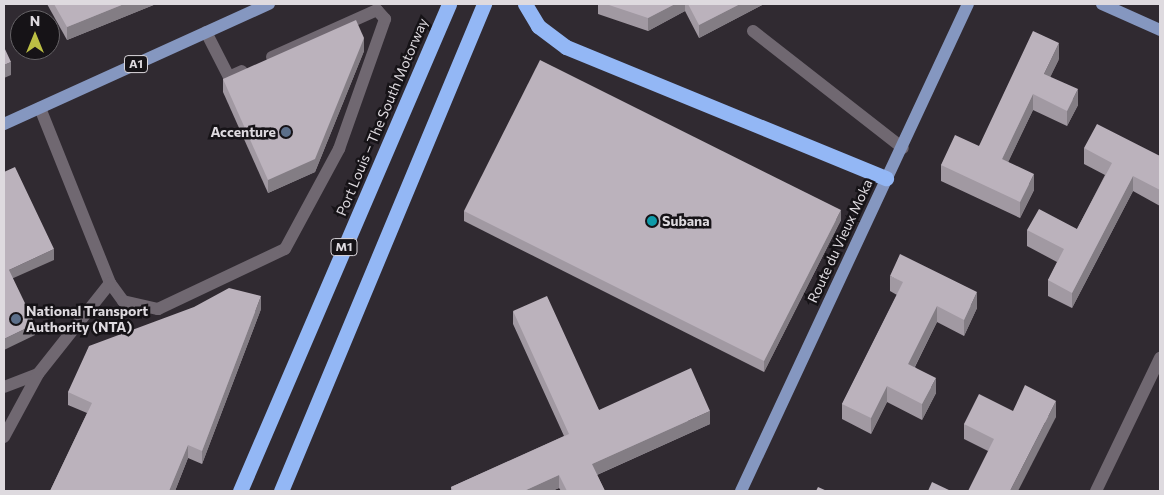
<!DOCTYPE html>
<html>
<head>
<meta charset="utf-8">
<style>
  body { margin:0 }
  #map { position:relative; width:1164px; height:495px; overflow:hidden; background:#302a31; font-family:Commissioner,sans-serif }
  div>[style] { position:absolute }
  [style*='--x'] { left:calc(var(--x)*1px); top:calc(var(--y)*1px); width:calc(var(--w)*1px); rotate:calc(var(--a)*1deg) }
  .minor>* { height:12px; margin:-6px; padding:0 6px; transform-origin:6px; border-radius:6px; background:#706871 }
  .major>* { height:12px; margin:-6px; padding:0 6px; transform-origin:6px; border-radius:6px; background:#8597c0 }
  .highway>* { height:15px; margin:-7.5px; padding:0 7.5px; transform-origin:7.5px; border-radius:7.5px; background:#93b7f5 }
  .wall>* { inset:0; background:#a199a2 }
  .shaded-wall>* { inset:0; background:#837d84 }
  .building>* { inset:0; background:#bbb2bc }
  .dots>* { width:14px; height:14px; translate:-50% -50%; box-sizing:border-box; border:2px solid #161317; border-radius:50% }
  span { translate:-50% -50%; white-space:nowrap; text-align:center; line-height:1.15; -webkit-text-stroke:5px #161317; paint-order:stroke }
  .shield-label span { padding:1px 4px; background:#161317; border:1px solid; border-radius:4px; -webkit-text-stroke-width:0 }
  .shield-label { font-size:12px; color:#dedadf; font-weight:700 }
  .street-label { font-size:14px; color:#dedadf }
  .poi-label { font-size:14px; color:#dedadf; font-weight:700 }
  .right { translate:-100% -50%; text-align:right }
  .left { translate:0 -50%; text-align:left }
  .frame { position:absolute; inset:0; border:5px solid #dedadf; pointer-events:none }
  .north { position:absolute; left:10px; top:10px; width:50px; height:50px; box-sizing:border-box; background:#161317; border:1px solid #666367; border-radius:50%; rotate:0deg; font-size:14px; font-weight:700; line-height:20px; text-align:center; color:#dedadf }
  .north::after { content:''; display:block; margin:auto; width:18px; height:22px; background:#bcbf44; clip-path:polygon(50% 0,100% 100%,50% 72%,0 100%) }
</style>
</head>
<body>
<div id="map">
  <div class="minor">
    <i style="--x:753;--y:31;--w:190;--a:38"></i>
    <i style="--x:206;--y:32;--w:51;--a:62.9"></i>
    <i style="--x:229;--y:77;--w:14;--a:-25"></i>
    <i style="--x:40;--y:108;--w:188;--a:68.2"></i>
    <i style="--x:110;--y:283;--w:22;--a:54"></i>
    <i style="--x:123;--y:301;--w:36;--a:13"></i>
    <i style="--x:158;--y:309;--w:140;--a:-25.3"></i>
    <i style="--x:285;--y:249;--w:114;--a:-61.6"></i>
    <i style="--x:339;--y:149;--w:138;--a:-70.5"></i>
    <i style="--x:385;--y:19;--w:12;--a:-132"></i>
    <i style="--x:377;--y:10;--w:115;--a:155.9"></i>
    <i style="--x:4;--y:387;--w:36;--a:-21"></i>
    <i style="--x:38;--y:374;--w:116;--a:-51.6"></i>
    <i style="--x:4;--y:437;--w:72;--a:-61.6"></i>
    <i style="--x:1096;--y:491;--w:148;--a:-64.3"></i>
  </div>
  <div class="major">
    <i style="--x:1102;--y:4;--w:64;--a:24.1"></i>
    <i style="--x:4;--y:124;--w:291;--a:-24.4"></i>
    <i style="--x:741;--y:491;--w:537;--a:-65.01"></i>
  </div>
  <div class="highway">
    <i style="--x:525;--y:4;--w:26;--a:59"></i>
    <i style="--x:538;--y:26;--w:35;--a:37"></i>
    <i style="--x:566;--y:47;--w:346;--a:22.3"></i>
    <i style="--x:240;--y:491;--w:530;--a:-66.77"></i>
    <i style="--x:281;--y:491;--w:528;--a:-67.37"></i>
  </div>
  <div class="wall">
    <i style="clip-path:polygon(47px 4px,156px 4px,67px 40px)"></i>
    <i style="clip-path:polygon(598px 4px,764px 4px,699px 38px,685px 11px,648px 31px,598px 14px)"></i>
    <i style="clip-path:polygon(364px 51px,315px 172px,268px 193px,223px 92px,223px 79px)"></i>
    <i style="clip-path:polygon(1059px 59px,1050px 77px,1078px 105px,1067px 126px,1033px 110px,1008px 162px,1034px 190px,1020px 218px,941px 181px,941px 165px,979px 146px)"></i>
    <i style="clip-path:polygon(1084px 148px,1160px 156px,1160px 206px,1133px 191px,1072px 308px,1048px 296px,1048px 280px,1057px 262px,1027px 246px,1027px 230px,1077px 229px,1105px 175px,1084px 164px)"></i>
    <i style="clip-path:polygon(464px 211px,841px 220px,764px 372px,464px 221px)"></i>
    <i style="clip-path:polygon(890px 276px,977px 308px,964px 336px,937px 322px,915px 367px,936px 393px,922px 420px,887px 402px,871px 434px,842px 419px,842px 404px,897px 295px,890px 291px)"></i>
    <i style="clip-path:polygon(261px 309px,202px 464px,188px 458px,175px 491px,50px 491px,87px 413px,68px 405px,68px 392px)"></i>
    <i style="clip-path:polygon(513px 311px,599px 410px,710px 424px,597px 475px,605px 491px,561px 491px,559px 488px,552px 491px,451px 491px,451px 487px,564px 436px,513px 324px)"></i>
    <i style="clip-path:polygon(1013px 411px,1056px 417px,988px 451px,964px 439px,964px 424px)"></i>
  </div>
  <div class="shaded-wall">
    <i style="clip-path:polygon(124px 4px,156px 4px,67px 40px,67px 27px)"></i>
    <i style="clip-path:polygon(675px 4px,685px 4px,685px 11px,648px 31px,648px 18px)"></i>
    <i style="clip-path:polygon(740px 4px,764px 4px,699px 38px,699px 25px)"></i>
    <i style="clip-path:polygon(364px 38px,364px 51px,315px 172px,268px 193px,268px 180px)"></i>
    <i style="clip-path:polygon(1059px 43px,1059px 59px,1044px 90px,1044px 74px)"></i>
    <i style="clip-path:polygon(11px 62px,11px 75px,4px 78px,4px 65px)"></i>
    <i style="clip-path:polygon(1078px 89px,1078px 105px,1067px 126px,1067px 111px)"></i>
    <i style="clip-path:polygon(1033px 94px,1033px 110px,1002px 175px,1002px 159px)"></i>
    <i style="clip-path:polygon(1034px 174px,1034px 190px,1020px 218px,1020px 202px)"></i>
    <i style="clip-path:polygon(1133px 176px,1133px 191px,1072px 308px,1072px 293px)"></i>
    <i style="clip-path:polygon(841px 210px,841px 220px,764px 372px,764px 361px)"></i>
    <i style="clip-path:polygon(54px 249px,54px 260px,9px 280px,9px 270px)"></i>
    <i style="clip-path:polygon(977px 292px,977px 308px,964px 336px,964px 320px)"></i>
    <i style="clip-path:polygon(261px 296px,261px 309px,202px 464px,202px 451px)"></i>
    <i style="clip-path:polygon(937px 306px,937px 322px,908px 380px,908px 364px)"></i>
    <i style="clip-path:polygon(35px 324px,35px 335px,4px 350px,4px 339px)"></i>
    <i style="clip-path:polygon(936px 378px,936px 393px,922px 420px,922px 404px)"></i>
    <i style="clip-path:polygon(887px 386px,887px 402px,871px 434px,871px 418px)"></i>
    <i style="clip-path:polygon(1056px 401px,1056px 417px,1018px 491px,1010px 491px)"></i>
    <i style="clip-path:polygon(710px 411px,710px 424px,592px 477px,592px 464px)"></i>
    <i style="clip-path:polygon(188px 445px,188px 458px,175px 491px,169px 491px)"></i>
    <i style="clip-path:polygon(559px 475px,559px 488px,552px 491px,524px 491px)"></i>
  </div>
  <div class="building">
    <i style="clip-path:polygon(54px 4px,124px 4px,67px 27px)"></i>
    <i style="clip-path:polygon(606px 4px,675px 4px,648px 18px)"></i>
    <i style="clip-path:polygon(688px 4px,740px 4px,699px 25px)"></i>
    <i style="clip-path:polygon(356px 20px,364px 38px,315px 159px,268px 180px,223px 79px)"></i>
    <i style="clip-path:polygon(1033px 31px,1059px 43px,1044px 74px,1078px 89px,1067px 111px,1033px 94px,1002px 159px,1034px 174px,1020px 202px,941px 165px,955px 135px,979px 146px)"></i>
    <i style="clip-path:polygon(4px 47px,11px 62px,4px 65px)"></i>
    <i style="clip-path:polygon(540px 60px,841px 210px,764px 361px,464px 211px)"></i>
    <i style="clip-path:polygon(1097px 124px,1160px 156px,1160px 190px,1133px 176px,1072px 293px,1048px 280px,1064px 249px,1027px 230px,1039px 209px,1077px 229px,1112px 163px,1084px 148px)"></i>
    <i style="clip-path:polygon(15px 167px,54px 249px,9px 270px,35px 324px,4px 339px,4px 172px)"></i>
    <i style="clip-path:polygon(900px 254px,977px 292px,964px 320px,937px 306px,908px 364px,936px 378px,922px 404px,887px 386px,871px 418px,842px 404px,903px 282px,890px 276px)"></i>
    <i style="clip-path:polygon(229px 288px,261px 296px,202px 451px,188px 445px,169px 491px,50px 491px,92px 403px,68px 392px,89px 346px,194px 307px)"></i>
    <i style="clip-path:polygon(547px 296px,599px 410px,691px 368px,710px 411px,592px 464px,605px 491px,567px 491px,559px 475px,524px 491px,453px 491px,451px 487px,569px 434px,513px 311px)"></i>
    <i style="clip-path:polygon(1025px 385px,1056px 401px,1010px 491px,968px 491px,994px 439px,964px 424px,979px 394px,1013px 411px)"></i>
    <i style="clip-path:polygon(932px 482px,951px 491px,928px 491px)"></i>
    <i style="clip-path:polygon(818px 487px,827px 491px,816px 491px)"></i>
  </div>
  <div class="dots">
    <i style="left:286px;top:132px;background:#5c6f8a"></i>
    <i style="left:652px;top:221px;background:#0f9aa8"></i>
    <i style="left:16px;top:319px;background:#5c6f8a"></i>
  </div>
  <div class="shield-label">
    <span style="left:136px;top:64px">A1</span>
    <span style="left:344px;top:247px">M1</span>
  </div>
  <div class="street-label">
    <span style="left:382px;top:117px;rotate:-67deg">Port Louis – The South Motorway</span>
    <span style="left:840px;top:241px;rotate:-65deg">Route du Vieux Moka</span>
  </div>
  <div class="poi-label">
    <span class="right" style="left:276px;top:132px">Accenture</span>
    <span class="left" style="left:662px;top:221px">Subana</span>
    <span class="left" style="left:26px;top:319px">National Transport<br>Authority (NTA)</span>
  </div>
  <div class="frame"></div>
  <div class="north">N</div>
</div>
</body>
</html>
